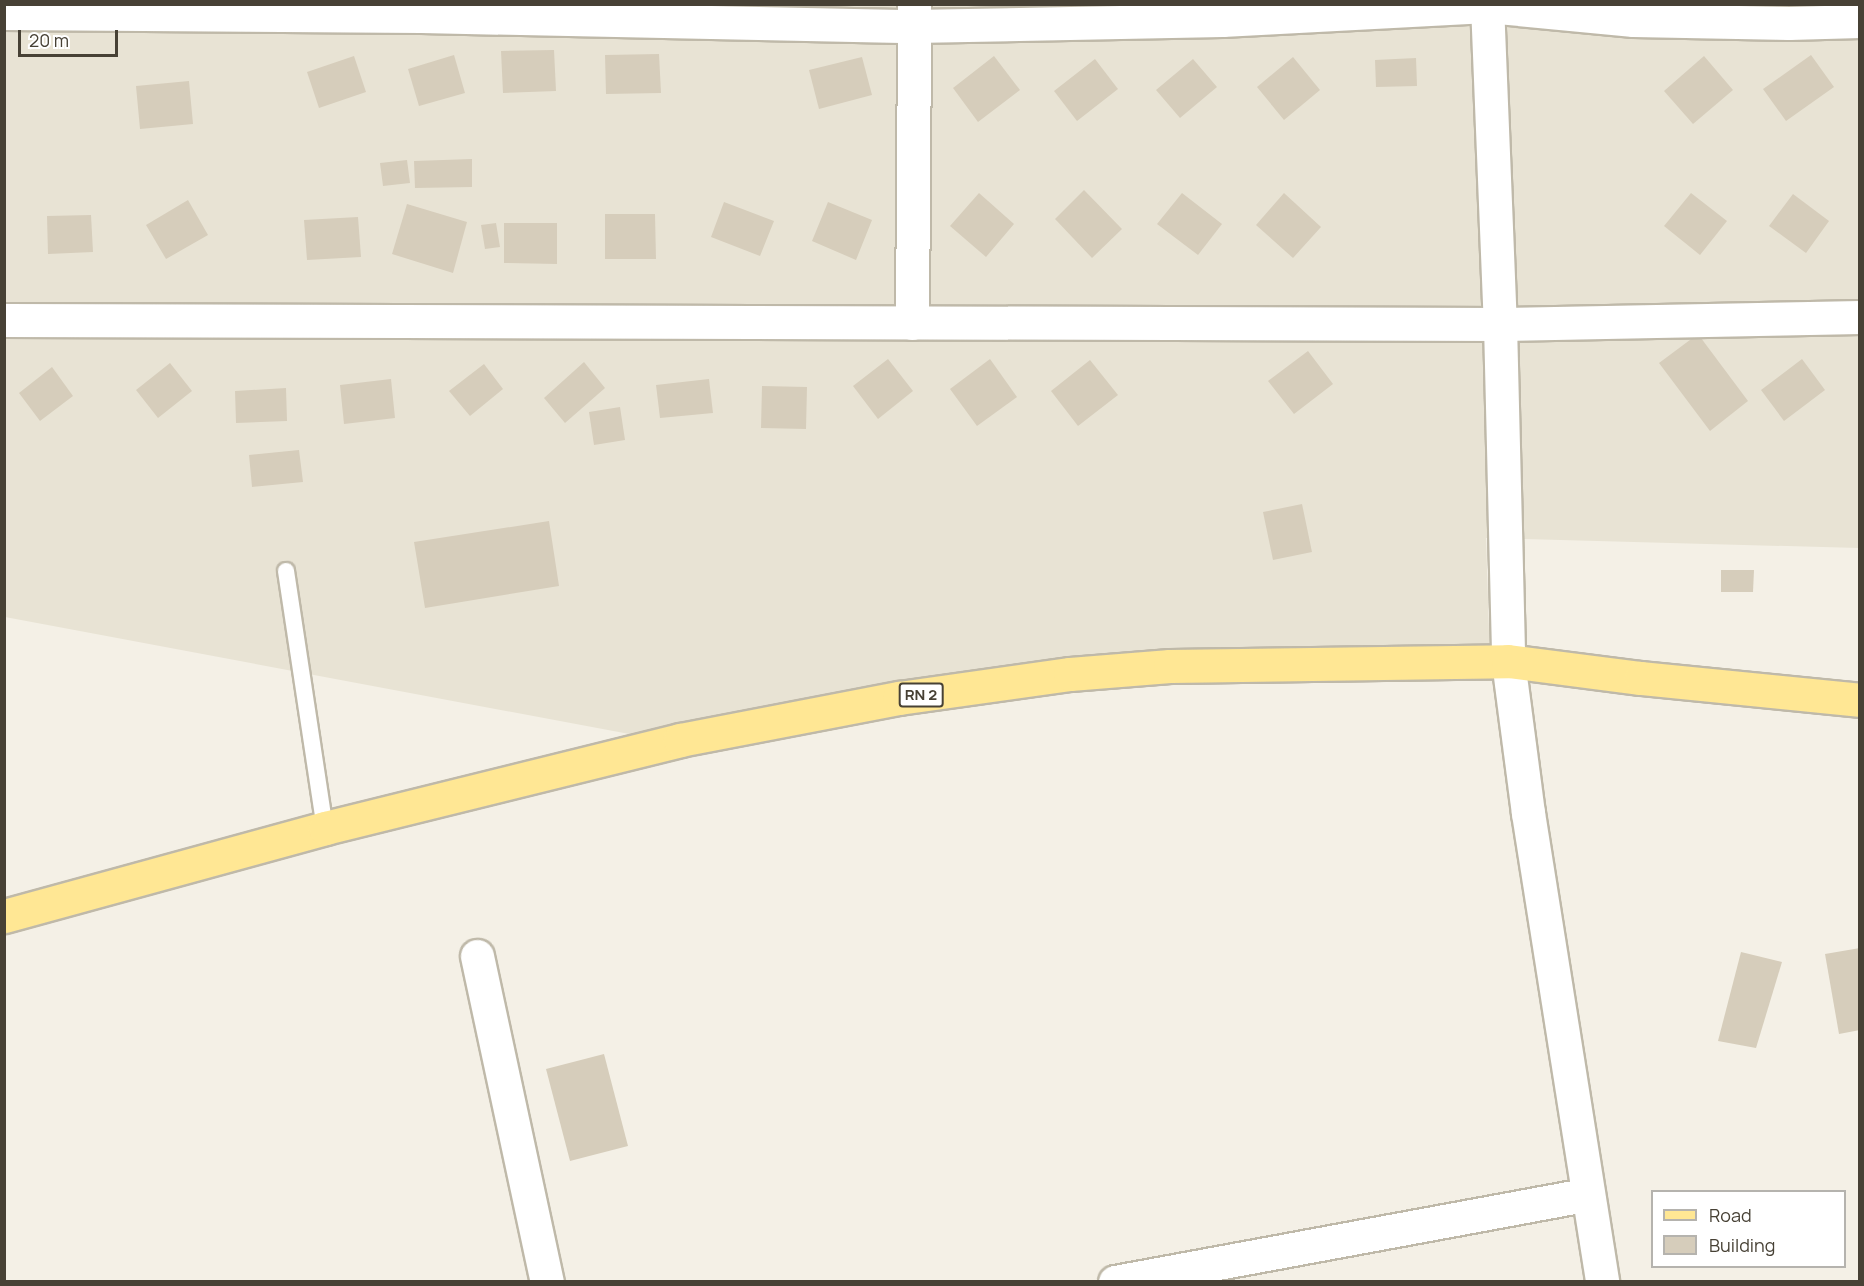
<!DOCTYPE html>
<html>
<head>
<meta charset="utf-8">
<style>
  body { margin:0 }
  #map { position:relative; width:1864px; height:1286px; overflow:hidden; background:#f4f0e6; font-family:Manrope,sans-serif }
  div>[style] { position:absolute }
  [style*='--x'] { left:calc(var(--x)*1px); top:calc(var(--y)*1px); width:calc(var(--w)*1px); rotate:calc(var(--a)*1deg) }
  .residential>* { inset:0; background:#e8e3d4 }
  .building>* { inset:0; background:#d6cdbb }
  .roads { filter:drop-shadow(2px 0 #bfb9a9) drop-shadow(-2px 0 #bfb9a9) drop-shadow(0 2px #bfb9a9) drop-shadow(0 -2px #bfb9a9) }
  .service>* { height:16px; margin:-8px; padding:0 8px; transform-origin:8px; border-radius:8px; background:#fff }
  .minor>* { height:33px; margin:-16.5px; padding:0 16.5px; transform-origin:16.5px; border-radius:16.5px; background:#fff }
  .primary>* { height:33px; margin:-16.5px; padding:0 16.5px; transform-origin:16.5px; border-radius:16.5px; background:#ffe794 }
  span { translate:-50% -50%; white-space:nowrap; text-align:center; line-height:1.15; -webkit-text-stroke:4.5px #fff; paint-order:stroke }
  .shield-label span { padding:2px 4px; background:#fff; border:2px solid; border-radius:4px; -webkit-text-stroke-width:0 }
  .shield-label { font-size:15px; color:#474135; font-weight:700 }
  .frame { position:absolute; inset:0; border:6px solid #474135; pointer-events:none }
  .legend { position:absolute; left:1651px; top:1190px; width:195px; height:78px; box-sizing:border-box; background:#fff; border:2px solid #b5b3ae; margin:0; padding:8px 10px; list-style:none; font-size:18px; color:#474135 }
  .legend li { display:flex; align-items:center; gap:12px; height:30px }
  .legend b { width:30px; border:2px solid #b5b3ae }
  .scale { position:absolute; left:18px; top:30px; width:100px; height:27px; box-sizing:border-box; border:3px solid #474135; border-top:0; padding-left:8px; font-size:18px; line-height:21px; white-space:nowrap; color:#474135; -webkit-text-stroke:4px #fff; paint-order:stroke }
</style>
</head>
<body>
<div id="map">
  <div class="residential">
    <i style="clip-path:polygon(4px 5px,1859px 5px,1859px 548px,1486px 538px,1490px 663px,1113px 654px,640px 736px,5px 617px)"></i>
  </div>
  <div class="building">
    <i style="clip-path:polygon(554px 50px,556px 91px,503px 93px,501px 51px)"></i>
    <i style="clip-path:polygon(659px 54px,661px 93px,606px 94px,605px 55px)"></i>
    <i style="clip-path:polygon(454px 55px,465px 93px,419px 106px,408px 69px)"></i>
    <i style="clip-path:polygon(1811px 55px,1834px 87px,1786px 121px,1763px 89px)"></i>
    <i style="clip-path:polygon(354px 56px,366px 92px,319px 108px,307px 72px)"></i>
    <i style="clip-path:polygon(994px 56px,1020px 90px,978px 122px,953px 88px)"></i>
    <i style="clip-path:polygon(1704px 56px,1733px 90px,1693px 124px,1664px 91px)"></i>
    <i style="clip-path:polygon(862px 57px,872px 95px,819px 109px,809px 70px)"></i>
    <i style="clip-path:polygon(1293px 57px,1320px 90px,1284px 120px,1257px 87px)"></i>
    <i style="clip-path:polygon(1416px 58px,1417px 86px,1376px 87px,1375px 60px)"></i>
    <i style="clip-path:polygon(1095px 59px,1118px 89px,1077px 121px,1054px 91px)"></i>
    <i style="clip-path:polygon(1193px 59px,1217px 87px,1180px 118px,1156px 90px)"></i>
    <i style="clip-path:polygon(189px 81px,193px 124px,140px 129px,136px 86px)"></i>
    <i style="clip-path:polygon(472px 159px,472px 187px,415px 188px,414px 161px)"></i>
    <i style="clip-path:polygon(407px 160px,410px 183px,383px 186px,380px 163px)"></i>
    <i style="clip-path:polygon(1084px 190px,1122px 229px,1092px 258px,1055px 219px)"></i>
    <i style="clip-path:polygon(979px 193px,1014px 224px,986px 257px,950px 226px)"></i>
    <i style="clip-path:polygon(1182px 193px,1222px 224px,1198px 255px,1157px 224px)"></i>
    <i style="clip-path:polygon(1284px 193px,1321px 227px,1293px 258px,1256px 225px)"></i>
    <i style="clip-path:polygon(1691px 193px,1727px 221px,1700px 255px,1664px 226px)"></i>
    <i style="clip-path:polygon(1793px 194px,1829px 221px,1806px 253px,1769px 226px)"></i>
    <i style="clip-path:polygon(188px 200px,208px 235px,166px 259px,146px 225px)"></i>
    <i style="clip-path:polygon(724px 202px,774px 221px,760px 256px,711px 237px)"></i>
    <i style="clip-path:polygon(828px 202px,872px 220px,856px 260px,812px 241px)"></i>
    <i style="clip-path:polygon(407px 204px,467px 222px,453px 273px,392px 254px)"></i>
    <i style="clip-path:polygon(605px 214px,655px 214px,656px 259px,605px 259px)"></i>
    <i style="clip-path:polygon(91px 215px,93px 252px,48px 254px,47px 216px)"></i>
    <i style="clip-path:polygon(358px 217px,361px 257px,307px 260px,304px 220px)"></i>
    <i style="clip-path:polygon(496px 223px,500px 247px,485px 249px,481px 225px)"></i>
    <i style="clip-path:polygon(504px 223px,557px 223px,557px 264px,504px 263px)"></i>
    <i style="clip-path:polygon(1698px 334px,1748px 401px,1710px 431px,1659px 363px)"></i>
    <i style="clip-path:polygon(1308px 351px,1333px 384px,1294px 414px,1268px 381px)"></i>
    <i style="clip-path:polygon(888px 359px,913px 391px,878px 419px,853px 386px)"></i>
    <i style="clip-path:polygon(990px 359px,1017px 397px,977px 426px,950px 389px)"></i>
    <i style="clip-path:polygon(1802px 359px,1825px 390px,1784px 421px,1761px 390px)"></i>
    <i style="clip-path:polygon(1090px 360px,1118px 395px,1078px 426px,1051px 391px)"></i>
    <i style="clip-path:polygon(584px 362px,605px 388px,565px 423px,544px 398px)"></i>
    <i style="clip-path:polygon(170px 363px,192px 391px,158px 418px,136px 390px)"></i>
    <i style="clip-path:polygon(484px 364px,503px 389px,470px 416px,449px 391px)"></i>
    <i style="clip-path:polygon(52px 367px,73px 396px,40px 421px,19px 393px)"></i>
    <i style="clip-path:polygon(391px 379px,395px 418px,344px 424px,340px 385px)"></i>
    <i style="clip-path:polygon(709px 379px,713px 413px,660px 418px,656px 385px)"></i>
    <i style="clip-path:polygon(762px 386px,807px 387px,806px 429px,761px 428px)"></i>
    <i style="clip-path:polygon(286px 388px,287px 421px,236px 423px,235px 391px)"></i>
    <i style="clip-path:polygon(620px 407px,625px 440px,594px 445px,589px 412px)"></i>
    <i style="clip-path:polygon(299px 450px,303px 482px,252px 487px,249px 455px)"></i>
    <i style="clip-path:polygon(1302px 504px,1312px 552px,1273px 560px,1263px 512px)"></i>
    <i style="clip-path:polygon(549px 521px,559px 586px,425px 608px,414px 542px)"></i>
    <i style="clip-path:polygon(1721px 570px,1754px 570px,1753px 592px,1721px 592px)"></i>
    <i style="clip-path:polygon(1860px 948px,1860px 1030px,1839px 1034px,1825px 954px)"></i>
    <i style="clip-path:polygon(1741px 952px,1782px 962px,1756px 1048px,1718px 1041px)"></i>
    <i style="clip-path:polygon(604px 1054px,628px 1146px,570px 1161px,546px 1069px)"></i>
  </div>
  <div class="roads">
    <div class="service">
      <i style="--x:286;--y:571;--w:260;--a:81.4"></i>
    </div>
    <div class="minor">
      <i style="--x:1487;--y:4;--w:320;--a:87.7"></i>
      <i style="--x:1500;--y:324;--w:337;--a:88.6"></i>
      <i style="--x:1508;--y:661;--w:153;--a:82.5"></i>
      <i style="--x:1528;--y:813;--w:475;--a:81"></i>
      <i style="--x:4;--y:13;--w:417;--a:0.4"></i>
      <i style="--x:421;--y:16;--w:492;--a:1.2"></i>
      <i style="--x:913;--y:26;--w:309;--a:-1.1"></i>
      <i style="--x:1222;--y:20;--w:265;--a:-3"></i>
      <i style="--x:1487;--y:6;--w:147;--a:5.5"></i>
      <i style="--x:1633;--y:20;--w:156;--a:1.1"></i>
      <i style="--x:1789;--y:23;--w:71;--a:-1.6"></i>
      <i style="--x:4;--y:320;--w:1496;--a:0.15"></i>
      <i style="--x:1500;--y:324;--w:360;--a:-1.1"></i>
      <i style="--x:912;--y:323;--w:319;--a:-89.6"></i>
      <i style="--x:477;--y:956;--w:333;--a:77.9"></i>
      <i style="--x:1115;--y:1282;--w:481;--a:-10.5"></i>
    </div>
    <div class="primary">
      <i style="--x:4;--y:916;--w:333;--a:-15.3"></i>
      <i style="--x:325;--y:828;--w:366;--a:-13.9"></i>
      <i style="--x:680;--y:740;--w:223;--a:-10.9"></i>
      <i style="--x:899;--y:698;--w:173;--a:-8"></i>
      <i style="--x:1070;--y:674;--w:100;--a:-4.6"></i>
      <i style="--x:1170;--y:666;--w:338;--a:-0.8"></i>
      <i style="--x:1508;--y:661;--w:134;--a:7.3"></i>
      <i style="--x:1641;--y:678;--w:220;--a:5.7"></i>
    </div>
  </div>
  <div class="shield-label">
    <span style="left:921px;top:695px">RN 2</span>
  </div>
  <div class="frame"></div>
  <ul class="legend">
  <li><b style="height:8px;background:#ffe794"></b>Road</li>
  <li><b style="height:16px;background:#d6cdbb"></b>Building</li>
  </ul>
  <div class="scale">20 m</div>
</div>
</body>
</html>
